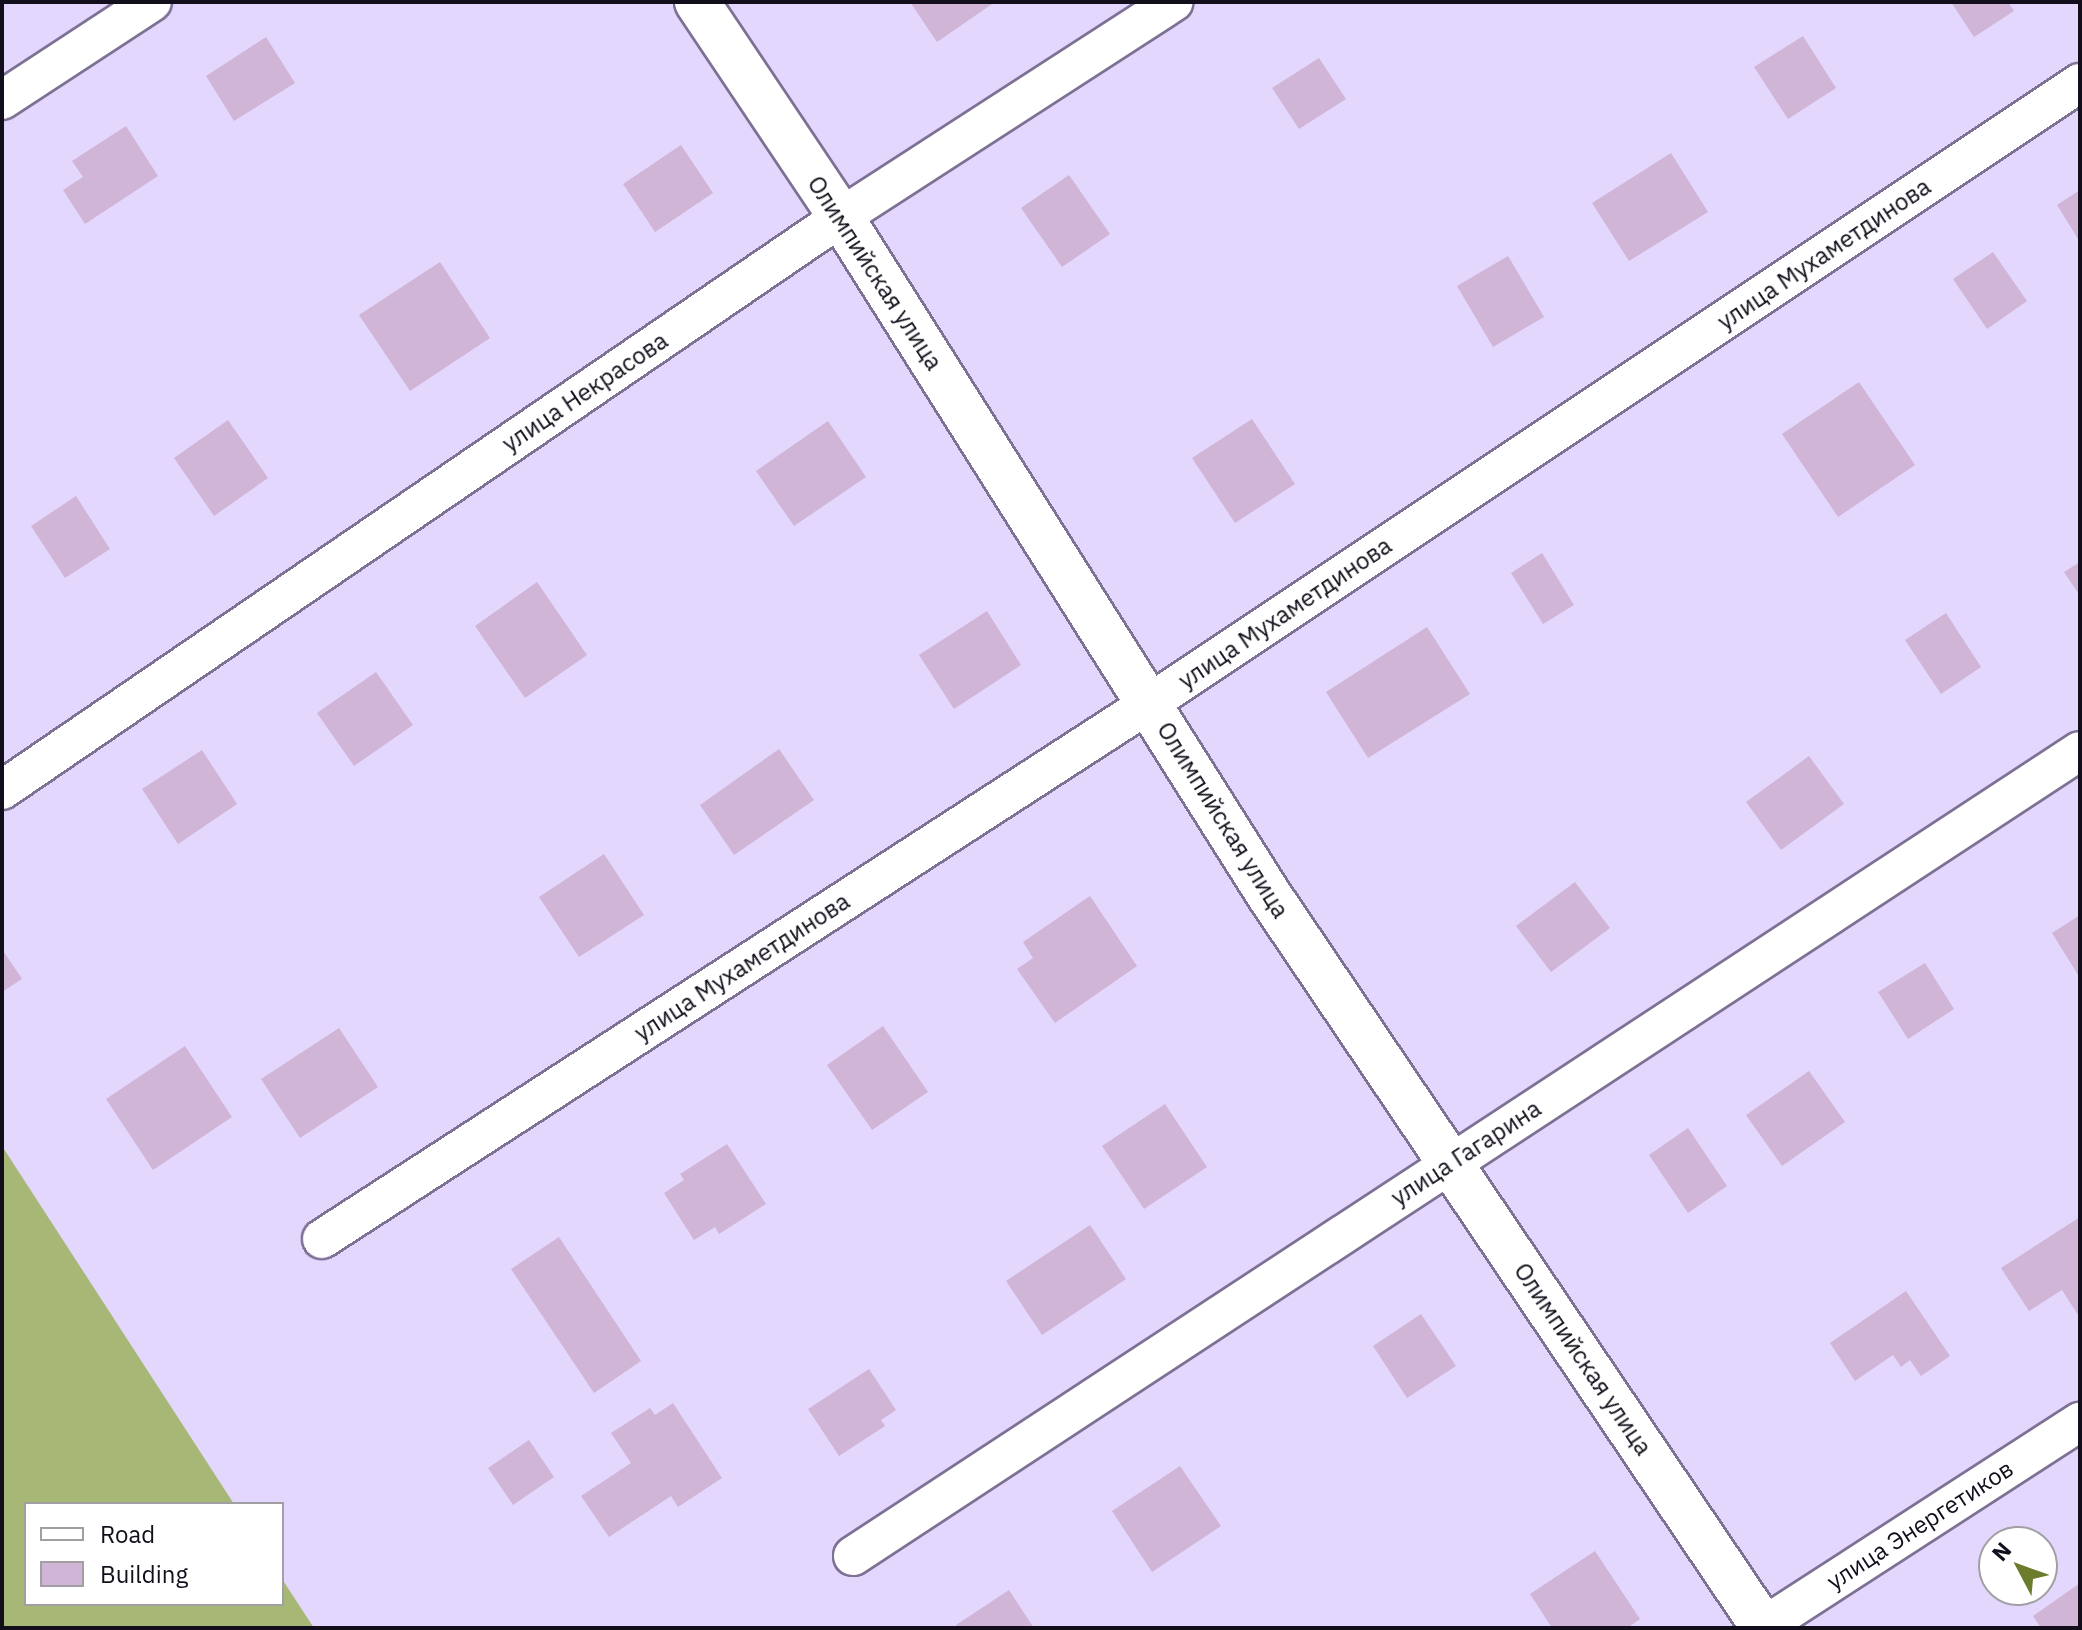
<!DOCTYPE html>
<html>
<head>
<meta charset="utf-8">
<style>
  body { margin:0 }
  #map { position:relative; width:2082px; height:1630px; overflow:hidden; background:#e3d7fe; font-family:"IBM Plex Sans",sans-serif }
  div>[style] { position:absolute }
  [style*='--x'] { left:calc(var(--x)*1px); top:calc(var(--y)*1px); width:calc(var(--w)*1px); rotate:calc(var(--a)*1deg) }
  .forest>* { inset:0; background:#a7b876 }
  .building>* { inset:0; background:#d0b5d6 }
  .roads { filter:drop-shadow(2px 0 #7d7194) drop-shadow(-2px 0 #7d7194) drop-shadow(0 2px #7d7194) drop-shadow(0 -2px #7d7194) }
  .minor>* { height:38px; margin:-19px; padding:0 19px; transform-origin:19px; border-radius:19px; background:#fff }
  .tertiary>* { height:44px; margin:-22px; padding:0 22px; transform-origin:22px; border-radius:22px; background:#fff }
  span { translate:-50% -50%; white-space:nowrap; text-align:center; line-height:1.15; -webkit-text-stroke:8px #fff; paint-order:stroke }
  .street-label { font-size:24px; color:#130e1b }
  .frame { position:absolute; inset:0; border:4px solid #130e1b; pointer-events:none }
  .legend { position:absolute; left:24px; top:1502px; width:260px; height:104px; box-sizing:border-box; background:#fff; border:2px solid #a19fa4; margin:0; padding:10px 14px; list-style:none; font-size:24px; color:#130e1b }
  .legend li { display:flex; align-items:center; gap:16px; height:40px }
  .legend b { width:40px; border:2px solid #a19fa4 }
  .north { position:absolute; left:1978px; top:1526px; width:80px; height:80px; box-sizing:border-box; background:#fff; border:2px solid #a19fa4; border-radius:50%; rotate:311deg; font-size:22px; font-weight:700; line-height:32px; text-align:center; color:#130e1b }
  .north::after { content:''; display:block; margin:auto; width:28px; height:36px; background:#6b7d2c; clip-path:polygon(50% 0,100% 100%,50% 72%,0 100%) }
</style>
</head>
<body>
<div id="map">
  <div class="forest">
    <i style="clip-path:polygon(2px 1146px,234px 1504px,26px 1504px,26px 1604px,282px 1604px,282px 1579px,314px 1628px,2px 1628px)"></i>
  </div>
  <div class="building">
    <i style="clip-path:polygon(910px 2px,995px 2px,937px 42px)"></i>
    <i style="clip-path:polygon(1951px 2px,2008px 2px,2014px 11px,1974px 37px)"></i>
    <i style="clip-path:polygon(1803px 36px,1836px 88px,1788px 119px,1754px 67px)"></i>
    <i style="clip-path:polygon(266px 37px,295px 83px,234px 121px,206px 76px)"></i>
    <i style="clip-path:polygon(1319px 58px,1346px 99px,1299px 129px,1272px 88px)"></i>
    <i style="clip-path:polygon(126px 126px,158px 176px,85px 224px,63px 190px,83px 177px,72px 161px)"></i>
    <i style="clip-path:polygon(681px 145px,713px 193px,655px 232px,623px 184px)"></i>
    <i style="clip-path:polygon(1671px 153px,1708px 212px,1629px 261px,1592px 203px)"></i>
    <i style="clip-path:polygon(1069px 175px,1110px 234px,1062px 267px,1021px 208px)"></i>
    <i style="clip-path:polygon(2080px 190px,2080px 242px,2057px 205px)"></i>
    <i style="clip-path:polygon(1993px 252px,2027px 301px,1987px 329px,1953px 279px)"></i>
    <i style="clip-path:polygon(1508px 256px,1544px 317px,1493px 347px,1457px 286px)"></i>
    <i style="clip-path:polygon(440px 262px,490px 338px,410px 391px,359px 315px)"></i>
    <i style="clip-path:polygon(1859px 382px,1915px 465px,1838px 517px,1782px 434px)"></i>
    <i style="clip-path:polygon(1252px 419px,1295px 484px,1235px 523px,1192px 458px)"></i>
    <i style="clip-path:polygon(228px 420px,268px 478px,214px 516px,174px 458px)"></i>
    <i style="clip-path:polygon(828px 421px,866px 477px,794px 526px,756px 471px)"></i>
    <i style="clip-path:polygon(76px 496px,110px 549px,65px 578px,31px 526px)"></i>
    <i style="clip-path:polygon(1542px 553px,1574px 605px,1543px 624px,1511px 573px)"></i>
    <i style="clip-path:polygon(2080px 562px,2080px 596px,2064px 572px)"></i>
    <i style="clip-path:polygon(537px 582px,587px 655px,525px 698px,475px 626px)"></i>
    <i style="clip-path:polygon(987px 611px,1021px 665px,954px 709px,919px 655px)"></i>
    <i style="clip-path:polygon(1946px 613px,1981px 667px,1941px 694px,1905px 640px)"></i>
    <i style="clip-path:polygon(1427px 627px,1470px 694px,1368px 758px,1326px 692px)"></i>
    <i style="clip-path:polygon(376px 672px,413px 725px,354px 766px,317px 713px)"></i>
    <i style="clip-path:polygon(779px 749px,814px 800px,734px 855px,700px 805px)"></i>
    <i style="clip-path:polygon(202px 750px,237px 804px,178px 844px,142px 789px)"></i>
    <i style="clip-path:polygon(1809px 756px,1844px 804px,1781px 850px,1746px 802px)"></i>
    <i style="clip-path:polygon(604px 854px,644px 915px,579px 957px,539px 897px)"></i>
    <i style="clip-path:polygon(1575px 882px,1610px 928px,1551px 972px,1516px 926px)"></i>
    <i style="clip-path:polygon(1090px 896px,1137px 966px,1055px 1023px,1017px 969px,1033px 958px,1023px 942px)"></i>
    <i style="clip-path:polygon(2080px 915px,2080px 978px,2052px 933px)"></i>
    <i style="clip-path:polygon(2px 949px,22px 979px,2px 992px)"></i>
    <i style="clip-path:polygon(1925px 963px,1954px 1009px,1908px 1039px,1878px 992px)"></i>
    <i style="clip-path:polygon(883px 1026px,928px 1092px,872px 1130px,827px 1065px)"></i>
    <i style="clip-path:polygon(339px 1028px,378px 1087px,300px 1138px,261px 1079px)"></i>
    <i style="clip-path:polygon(185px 1046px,232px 1117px,153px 1170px,106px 1099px)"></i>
    <i style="clip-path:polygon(1809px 1071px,1845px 1122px,1782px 1166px,1746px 1115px)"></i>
    <i style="clip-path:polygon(1165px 1104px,1207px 1167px,1144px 1209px,1102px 1146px)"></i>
    <i style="clip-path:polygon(1688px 1128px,1727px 1186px,1688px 1213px,1649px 1155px)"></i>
    <i style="clip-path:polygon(727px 1144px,766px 1204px,719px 1234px,715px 1227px,694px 1240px,664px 1193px,684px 1180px,680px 1174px)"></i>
    <i style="clip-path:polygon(2080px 1217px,2080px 1318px,2062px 1290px,2029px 1311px,2001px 1268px)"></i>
    <i style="clip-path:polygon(1090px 1225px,1126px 1279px,1042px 1335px,1006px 1281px)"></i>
    <i style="clip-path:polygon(559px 1237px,641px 1361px,594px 1393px,511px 1269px)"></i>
    <i style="clip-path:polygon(1906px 1291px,1950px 1356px,1921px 1376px,1910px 1360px,1901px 1367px,1893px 1355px,1855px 1381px,1830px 1343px)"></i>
    <i style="clip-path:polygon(1421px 1314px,1456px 1366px,1407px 1398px,1373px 1346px)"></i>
    <i style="clip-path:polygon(869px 1369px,896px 1410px,881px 1420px,885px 1426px,839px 1456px,808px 1409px)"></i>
    <i style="clip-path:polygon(673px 1403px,722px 1478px,678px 1507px,671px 1496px,609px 1537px,581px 1496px,631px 1463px,611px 1433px,650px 1408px,655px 1415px)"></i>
    <i style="clip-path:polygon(529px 1440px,554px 1477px,513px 1505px,488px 1468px)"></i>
    <i style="clip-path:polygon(1180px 1466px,1221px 1526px,1152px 1572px,1112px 1511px)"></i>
    <i style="clip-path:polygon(1595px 1551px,1640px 1619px,1627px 1628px,1552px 1628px,1530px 1594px)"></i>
    <i style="clip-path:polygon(2080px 1583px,2080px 1628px,2041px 1628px,2033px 1616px)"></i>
    <i style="clip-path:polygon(1009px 1590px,1034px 1628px,958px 1628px,956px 1625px)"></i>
  </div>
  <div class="roads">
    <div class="minor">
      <i style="--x:2;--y:100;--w:179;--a:-33.2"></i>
      <i style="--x:2;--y:790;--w:1016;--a:-34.33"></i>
      <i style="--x:841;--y:217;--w:396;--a:-32.9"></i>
      <i style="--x:322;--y:1239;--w:986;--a:-32.92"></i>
      <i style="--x:1150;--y:703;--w:1118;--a:-33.69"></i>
      <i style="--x:853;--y:1556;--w:1467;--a:-33.27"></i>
      <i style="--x:1761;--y:1628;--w:380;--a:-32.9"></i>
    </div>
    <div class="tertiary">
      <i style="--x:697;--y:2;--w:259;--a:56.2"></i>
      <i style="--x:841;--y:217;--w:802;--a:57.74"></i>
      <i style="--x:1269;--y:895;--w:884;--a:55.97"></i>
    </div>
  </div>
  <div class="street-label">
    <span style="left:1824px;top:254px;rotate:-34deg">улица Мухаметдинова</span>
    <span style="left:875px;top:273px;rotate:57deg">Олимпийская улица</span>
    <span style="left:585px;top:392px;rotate:-34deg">улица Некрасова</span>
    <span style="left:1285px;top:613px;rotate:-34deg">улица Мухаметдинова</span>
    <span style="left:1223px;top:820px;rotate:58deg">Олимпийская улица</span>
    <span style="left:742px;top:967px;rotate:-33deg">улица Мухаметдинова</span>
    <span style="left:1466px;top:1153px;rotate:-33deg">улица Гагарина</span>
    <span style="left:1583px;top:1359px;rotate:56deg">Олимпийская улица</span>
    <span style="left:1920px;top:1525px;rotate:-33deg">улица Энергетиков</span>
  </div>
  <div class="frame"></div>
  <ul class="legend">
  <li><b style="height:10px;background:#fff"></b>Road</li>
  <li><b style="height:22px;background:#d0b5d6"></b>Building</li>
  </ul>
  <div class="north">N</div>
</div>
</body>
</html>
